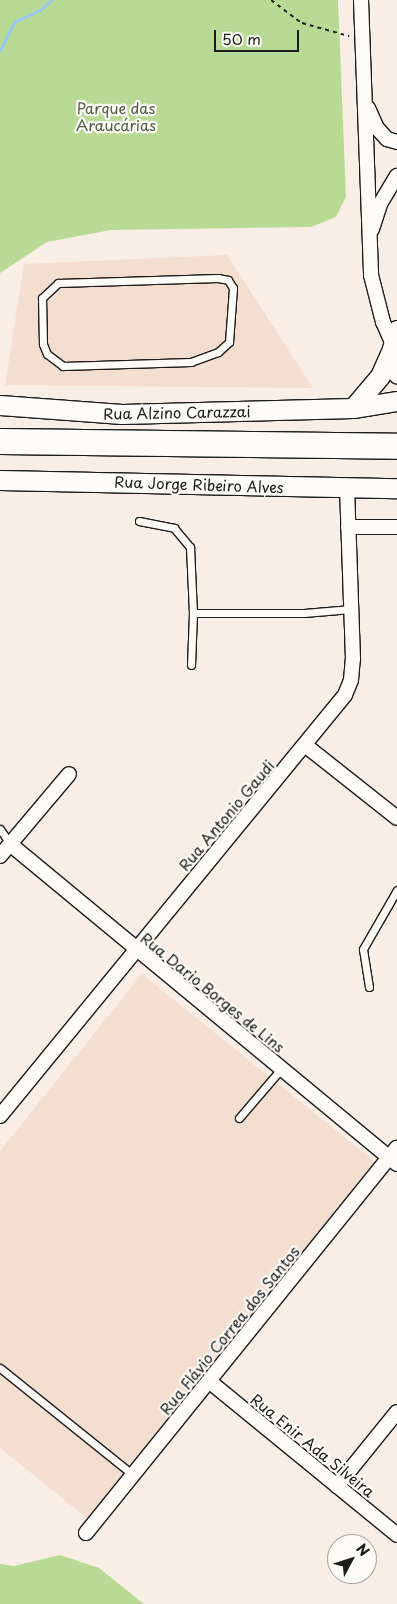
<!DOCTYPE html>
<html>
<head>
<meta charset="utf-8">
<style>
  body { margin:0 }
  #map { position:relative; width:397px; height:1604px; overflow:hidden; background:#f9eee5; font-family:"Playpen Sans",sans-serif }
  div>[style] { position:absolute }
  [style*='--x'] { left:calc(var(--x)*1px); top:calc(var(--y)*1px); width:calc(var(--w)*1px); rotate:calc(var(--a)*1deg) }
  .built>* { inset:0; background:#f4decf }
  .green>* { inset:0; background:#b8da94 }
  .stream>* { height:3px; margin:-1.5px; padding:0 1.5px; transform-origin:1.5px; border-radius:1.5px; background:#97c6f2 }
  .path>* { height:2px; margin-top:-1px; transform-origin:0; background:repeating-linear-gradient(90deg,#1c1c1c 0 4px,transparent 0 8px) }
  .roads { filter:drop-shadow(1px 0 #1c1c1c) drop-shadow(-1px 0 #1c1c1c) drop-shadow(0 1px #1c1c1c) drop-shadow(0 -1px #1c1c1c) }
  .lane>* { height:7px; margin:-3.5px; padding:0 3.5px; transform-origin:3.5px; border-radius:3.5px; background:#fdfcf7 }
  .street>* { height:14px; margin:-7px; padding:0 7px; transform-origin:7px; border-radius:7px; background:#fdfcf7 }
  .secondary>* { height:19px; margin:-9.5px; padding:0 9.5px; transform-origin:9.5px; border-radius:9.5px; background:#fdfcf7 }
  .highway>* { height:25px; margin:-12.5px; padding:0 12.5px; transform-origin:12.5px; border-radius:12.5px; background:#fdfcf7 }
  span { translate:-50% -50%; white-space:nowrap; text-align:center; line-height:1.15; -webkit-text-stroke:4.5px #fdfcf7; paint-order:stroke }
  .park-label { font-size:15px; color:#535e46 }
  .street-label { font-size:15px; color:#1c1c1c }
  .north { position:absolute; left:327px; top:1534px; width:50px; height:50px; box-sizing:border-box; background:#fdfcf7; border:1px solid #a3a29f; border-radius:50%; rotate:50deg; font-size:14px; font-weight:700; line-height:20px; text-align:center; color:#1c1c1c }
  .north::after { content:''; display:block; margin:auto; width:18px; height:22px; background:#1c1c1c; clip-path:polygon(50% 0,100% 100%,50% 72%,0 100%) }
  .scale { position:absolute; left:214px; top:30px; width:85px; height:22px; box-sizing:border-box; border:2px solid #1c1c1c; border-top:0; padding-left:6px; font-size:15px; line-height:18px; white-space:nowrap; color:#1c1c1c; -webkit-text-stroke:4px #fdfcf7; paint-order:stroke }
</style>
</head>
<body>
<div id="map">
  <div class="built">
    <i style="clip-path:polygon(227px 255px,313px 388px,5px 385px,24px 264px)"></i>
    <i style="clip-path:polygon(142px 974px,375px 1162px,88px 1519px,0 1448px,0 1151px)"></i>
  </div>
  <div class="green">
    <i style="clip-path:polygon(0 0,338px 0,346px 197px,336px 217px,311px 227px,111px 230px,47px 242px,0 273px)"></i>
    <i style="clip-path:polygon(60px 1555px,99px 1568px,144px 1604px,0 1604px,0 1564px,14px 1566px)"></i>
  </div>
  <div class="stream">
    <i style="--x:0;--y:50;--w:31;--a:-63"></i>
    <i style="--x:14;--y:22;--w:29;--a:-25"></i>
    <i style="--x:40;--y:10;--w:15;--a:-42"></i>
  </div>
  <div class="path">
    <i style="--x:271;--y:0;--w:39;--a:37"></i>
    <i style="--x:302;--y:23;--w:49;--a:15.5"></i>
  </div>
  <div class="roads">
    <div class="lane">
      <i style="--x:218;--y:278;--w:10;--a:11"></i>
      <i style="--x:228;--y:280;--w:9;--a:58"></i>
      <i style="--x:233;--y:288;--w:54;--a:94.2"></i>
      <i style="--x:229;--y:342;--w:15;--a:138"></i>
      <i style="--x:218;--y:352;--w:29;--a:160"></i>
      <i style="--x:191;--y:362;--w:128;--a:178.2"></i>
      <i style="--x:63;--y:366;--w:20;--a:-143"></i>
      <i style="--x:47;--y:354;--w:11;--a:-112"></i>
      <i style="--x:43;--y:344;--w:46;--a:-91.2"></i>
      <i style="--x:42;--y:298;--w:22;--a:-43"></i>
      <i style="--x:58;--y:283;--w:160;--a:-1.8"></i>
      <i style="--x:139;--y:521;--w:36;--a:11"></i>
      <i style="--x:174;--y:528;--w:25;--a:50"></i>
      <i style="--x:190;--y:547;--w:66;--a:87.4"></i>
      <i style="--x:193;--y:613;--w:52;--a:92.2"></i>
      <i style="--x:193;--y:613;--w:111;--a:0"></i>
      <i style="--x:304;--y:613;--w:47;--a:-4.9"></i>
      <i style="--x:0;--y:829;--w:18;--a:56"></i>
      <i style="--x:369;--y:987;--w:38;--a:-99"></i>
      <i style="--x:363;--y:949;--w:68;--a:-60"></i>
      <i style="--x:239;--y:1118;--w:65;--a:-49.4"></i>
      <i style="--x:0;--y:1368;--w:171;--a:38.8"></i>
    </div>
    <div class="street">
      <i style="--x:361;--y:0;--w:275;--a:87.9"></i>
      <i style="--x:371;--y:275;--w:49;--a:75.7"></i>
      <i style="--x:383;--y:322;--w:24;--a:66"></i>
      <i style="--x:368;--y:108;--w:22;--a:66"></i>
      <i style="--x:377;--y:128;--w:15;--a:48"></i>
      <i style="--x:387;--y:139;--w:10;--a:17"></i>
      <i style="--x:372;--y:229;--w:26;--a:-72"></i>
      <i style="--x:380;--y:204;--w:33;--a:-59"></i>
      <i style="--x:348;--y:527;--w:49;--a:0"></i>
      <i style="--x:305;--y:745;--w:117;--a:38.4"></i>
      <i style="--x:10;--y:844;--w:502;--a:39.59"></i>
      <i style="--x:0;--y:856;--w:107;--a:-49.9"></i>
      <i style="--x:0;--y:1116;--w:544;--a:-50.67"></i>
      <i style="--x:345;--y:695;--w:16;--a:-68"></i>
      <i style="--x:351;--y:680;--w:21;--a:-85"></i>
      <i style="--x:353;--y:659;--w:171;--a:-92"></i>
      <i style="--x:209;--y:1381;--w:243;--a:39.3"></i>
      <i style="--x:337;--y:1486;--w:95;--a:-51"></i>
      <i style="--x:86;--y:1533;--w:495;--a:-51.1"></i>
    </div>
    <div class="secondary">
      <i style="--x:397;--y:330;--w:20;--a:105"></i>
      <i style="--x:392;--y:349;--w:25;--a:78"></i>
      <i style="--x:0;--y:405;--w:122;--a:4.2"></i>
      <i style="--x:122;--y:414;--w:231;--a:-1.5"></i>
      <i style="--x:353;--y:408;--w:45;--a:-9"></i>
      <i style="--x:353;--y:408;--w:42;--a:-49.8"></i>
      <i style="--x:380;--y:376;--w:30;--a:-66"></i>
      <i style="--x:0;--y:480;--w:397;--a:1.2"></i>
    </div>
    <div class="highway">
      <i style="--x:0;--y:441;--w:397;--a:0.7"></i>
    </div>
  </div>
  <div class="park-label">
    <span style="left:116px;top:116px">Parque das<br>Araucárias</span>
  </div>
  <div class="street-label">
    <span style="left:177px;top:412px;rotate:-1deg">Rua Alzino Carazzai</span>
    <span style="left:199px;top:484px;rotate:2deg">Rua Jorge Ribeiro Alves</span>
    <span style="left:226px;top:815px;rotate:-50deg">Rua Antonio Gaudi</span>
    <span style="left:213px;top:992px;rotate:39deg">Rua Dario Borges de Lins</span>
    <span style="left:229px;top:1330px;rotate:-51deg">Rua Flávio Correa dos Santos</span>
    <span style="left:313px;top:1445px;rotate:39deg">Rua Enir Ada Silveira</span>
  </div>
  <div class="north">N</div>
  <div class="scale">50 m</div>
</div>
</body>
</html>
